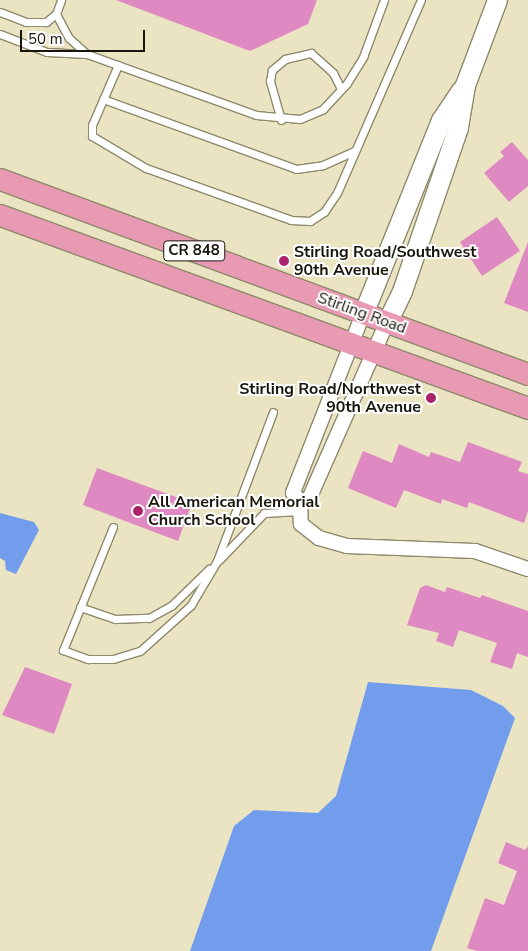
<!DOCTYPE html>
<html>
<head>
<meta charset="utf-8">
<style>
  body { margin:0 }
  #map { position:relative; width:528px; height:951px; overflow:hidden; background:#eae4c3; font-family:"Nunito Sans",sans-serif }
  div>[style] { position:absolute }
  [style*='--x'] { left:calc(var(--x)*1px); top:calc(var(--y)*1px); width:calc(var(--w)*1px); rotate:calc(var(--a)*1deg) }
  .water>* { inset:0; background:#719dec }
  .building>* { inset:0; background:#de89c1 }
  .roads { filter:drop-shadow(1px 0 #8e896b) drop-shadow(-1px 0 #8e896b) drop-shadow(0 1px #8e896b) drop-shadow(0 -1px #8e896b) }
  .lane>* { height:7px; margin:-3.5px; padding:0 3.5px; transform-origin:3.5px; border-radius:3.5px; background:#fff }
  .street>* { height:14px; margin:-7px; padding:0 7px; transform-origin:7px; border-radius:7px; background:#fff }
  .secondary>* { height:19px; margin:-9.5px; padding:0 9.5px; transform-origin:9.5px; border-radius:9.5px; background:#fff }
  .primary>* { height:21px; margin:-10.5px; padding:0 10.5px; transform-origin:10.5px; border-radius:10.5px; background:#e89ab3 }
  .dots>* { width:14px; height:14px; translate:-50% -50%; box-sizing:border-box; border:2px solid #fff; border-radius:50% }
  span { translate:-50% -50%; white-space:nowrap; text-align:center; line-height:1.15; -webkit-text-stroke:4px #fff; paint-order:stroke }
  .shield-label span { padding:1px 4px; background:#fff; border:1px solid; border-radius:4px; -webkit-text-stroke-width:0 }
  .shield-label { font-size:15px; color:#18160a; font-weight:700 }
  .poi-label { font-size:16px; color:#18160a; font-weight:700 }
  .left { translate:0 -50%; text-align:left }
  .right { translate:-100% -50%; text-align:right }
  .street-label { font-size:16px; color:#18160a }
  .scale { position:absolute; left:20px; top:30px; width:125px; height:22px; box-sizing:border-box; border:2px solid #18160a; border-top:0; padding-left:6px; font-size:15px; line-height:18px; white-space:nowrap; color:#18160a; -webkit-text-stroke:4px #fff; paint-order:stroke }
</style>
</head>
<body>
<div id="map">
  <div class="water">
    <i style="clip-path:polygon(0 513px,34px 522px,39px 530px,16px 574px,6px 570px,5px 561px,0 558px)"></i>
    <i style="clip-path:polygon(368px 682px,471px 690px,503px 706px,515px 718px,431px 951px,190px 951px,234px 826px,254px 810px,318px 813px,336px 796px)"></i>
  </div>
  <div class="building">
    <i style="clip-path:polygon(116px 0,317px 0,308px 24px,250px 51px)"></i>
    <i style="clip-path:polygon(512px 142px,528px 160px,528px 186px,509px 202px,484px 173px,504px 156px,500px 152px)"></i>
    <i style="clip-path:polygon(497px 217px,520px 251px,482px 276px,460px 242px)"></i>
    <i style="clip-path:polygon(528px 242px,528px 312px,504px 303px)"></i>
    <i style="clip-path:polygon(468px 442px,522px 462px,518px 471px,528px 474px,528px 511px,524px 523px,469px 502px,467px 508px,442px 499px,441px 504px,404px 490px,396px 508px,348px 488px,363px 451px,392px 463px,399px 444px,429px 457px,431px 452px,460px 462px)"></i>
    <i style="clip-path:polygon(97px 468px,192px 503px,178px 541px,83px 505px)"></i>
    <i style="clip-path:polygon(426px 585px,445px 592px,447px 587px,480px 598px,482px 595px,528px 611px,528px 657px,517px 653px,512px 669px,490px 662px,497px 643px,459px 630px,453px 647px,436px 641px,439px 633px,407px 625px,420px 588px)"></i>
    <i style="clip-path:polygon(25px 667px,72px 684px,54px 734px,2px 715px)"></i>
    <i style="clip-path:polygon(506px 842px,525px 850px,528px 846px,528px 951px,477px 951px,467px 948px,485px 898px,504px 905px,517px 871px,498px 863px)"></i>
  </div>
  <div class="roads">
    <div class="lane">
      <i style="--x:0;--y:12;--w:28;--a:21"></i>
      <i style="--x:26;--y:22;--w:20;--a:0"></i>
      <i style="--x:46;--y:22;--w:13;--a:-39"></i>
      <i style="--x:56;--y:14;--w:15;--a:-70"></i>
      <i style="--x:56;--y:14;--w:27;--a:62"></i>
      <i style="--x:69;--y:38;--w:24;--a:42"></i>
      <i style="--x:0;--y:34;--w:50;--a:21"></i>
      <i style="--x:47;--y:52;--w:40;--a:2.9"></i>
      <i style="--x:87;--y:54;--w:180;--a:19.8"></i>
      <i style="--x:256;--y:115;--w:44;--a:5.2"></i>
      <i style="--x:300;--y:119;--w:25;--a:-23"></i>
      <i style="--x:323;--y:109;--w:35;--a:-47"></i>
      <i style="--x:347;--y:83;--w:31;--a:-58"></i>
      <i style="--x:363;--y:57;--w:61;--a:-69.8"></i>
      <i style="--x:118;--y:65;--w:65;--a:113.4"></i>
      <i style="--x:92;--y:125;--w:11;--a:90"></i>
      <i style="--x:92;--y:136;--w:63;--a:30.7"></i>
      <i style="--x:146;--y:168;--w:154;--a:19.7"></i>
      <i style="--x:291;--y:220;--w:19;--a:3"></i>
      <i style="--x:310;--y:221;--w:17;--a:-33"></i>
      <i style="--x:324;--y:212;--w:23;--a:-56"></i>
      <i style="--x:337;--y:193;--w:210;--a:-66.5"></i>
      <i style="--x:103;--y:99;--w:205;--a:19.9"></i>
      <i style="--x:296;--y:169;--w:27;--a:-8"></i>
      <i style="--x:323;--y:165;--w:35;--a:-24"></i>
      <i style="--x:281;--y:120;--w:41;--a:-105.8"></i>
      <i style="--x:270;--y:81;--w:11;--a:-80"></i>
      <i style="--x:272;--y:70;--w:17;--a:-40"></i>
      <i style="--x:285;--y:59;--w:27;--a:-13"></i>
      <i style="--x:311;--y:53;--w:30;--a:42"></i>
      <i style="--x:333;--y:73;--w:18;--a:63"></i>
      <i style="--x:113;--y:527;--w:133;--a:112.1"></i>
      <i style="--x:63;--y:650;--w:27;--a:20"></i>
      <i style="--x:88;--y:659;--w:25;--a:0"></i>
      <i style="--x:113;--y:659;--w:28;--a:-17"></i>
      <i style="--x:140;--y:651;--w:69;--a:-42"></i>
      <i style="--x:191;--y:605;--w:51;--a:-59.4"></i>
      <i style="--x:217;--y:561;--w:159;--a:-69.4"></i>
      <i style="--x:219;--y:560;--w:65;--a:-46.2"></i>
      <i style="--x:264;--y:513;--w:36;--a:-3"></i>
      <i style="--x:80;--y:607;--w:37;--a:19"></i>
      <i style="--x:115;--y:619;--w:34;--a:-2"></i>
      <i style="--x:149;--y:618;--w:26;--a:-29"></i>
      <i style="--x:172;--y:605;--w:52;--a:-44.2"></i>
    </div>
    <div class="street">
      <i style="--x:363;--y:314;--w:192;--a:111.4"></i>
      <i style="--x:293;--y:493;--w:11;--a:49"></i>
      <i style="--x:300;--y:501;--w:23;--a:88"></i>
      <i style="--x:301;--y:524;--w:23;--a:38"></i>
      <i style="--x:319;--y:538;--w:29;--a:16"></i>
      <i style="--x:347;--y:546;--w:128;--a:2.2"></i>
      <i style="--x:475;--y:551;--w:56;--a:18.8"></i>
      <i style="--x:300;--y:501;--w:9;--a:-13"></i>
      <i style="--x:309;--y:499;--w:193;--a:-66.2"></i>
    </div>
    <div class="secondary">
      <i style="--x:363;--y:314;--w:209;--a:-68.1"></i>
      <i style="--x:441;--y:120;--w:36;--a:-56"></i>
      <i style="--x:387;--y:322;--w:34;--a:-64"></i>
      <i style="--x:402;--y:291;--w:173;--a:-71.1"></i>
      <i style="--x:458;--y:127;--w:43;--a:-80.5"></i>
      <i style="--x:465;--y:85;--w:91;--a:-69.4"></i>
    </div>
    <div class="primary">
      <i style="--x:0;--y:179;--w:563;--a:20.27"></i>
      <i style="--x:0;--y:215;--w:562;--a:20.08"></i>
    </div>
  </div>
  <div class="dots">
    <i style="left:284px;top:261px;background:#a9226a"></i>
    <i style="left:431px;top:398px;background:#a9226a"></i>
    <i style="left:138px;top:511px;background:#a9226a"></i>
  </div>
  <div class="shield-label">
    <span style="left:194px;top:251px">CR 848</span>
  </div>
  <div class="poi-label">
    <span class="left" style="left:294px;top:261px">Stirling Road/Southwest<br>90th Avenue</span>
    <span class="right" style="left:421px;top:398px">Stirling Road/Northwest<br>90th Avenue</span>
    <span class="left" style="left:148px;top:511px">All American Memorial<br>Church School</span>
  </div>
  <div class="street-label">
    <span style="left:362px;top:313px;rotate:20deg">Stirling Road</span>
  </div>
  <div class="scale">50 m</div>
</div>
</body>
</html>
